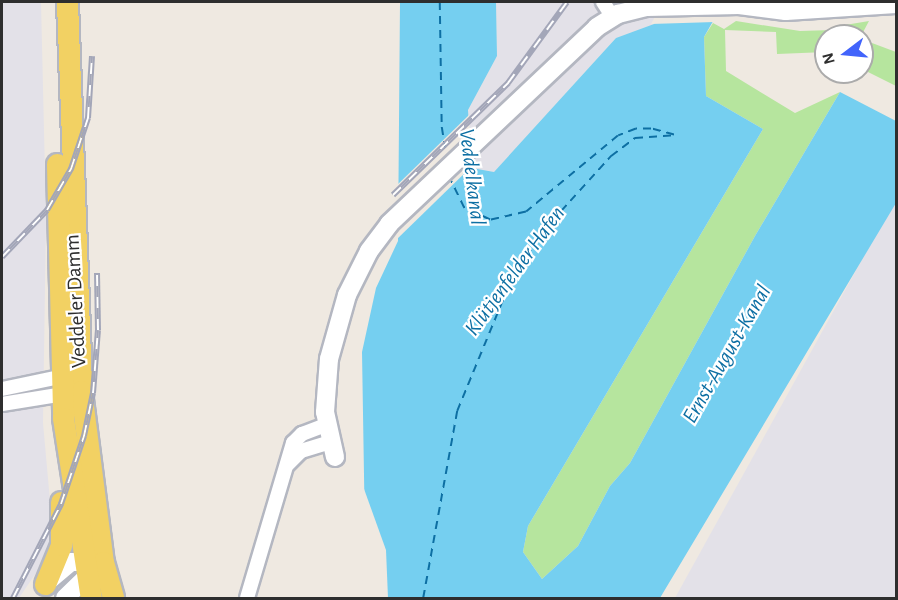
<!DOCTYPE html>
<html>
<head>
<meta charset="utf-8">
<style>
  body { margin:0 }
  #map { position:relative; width:898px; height:600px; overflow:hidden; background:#efe9e1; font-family:"Alegreya Sans",sans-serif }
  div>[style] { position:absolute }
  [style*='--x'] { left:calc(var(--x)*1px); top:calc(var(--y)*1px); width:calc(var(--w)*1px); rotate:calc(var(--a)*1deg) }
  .industrial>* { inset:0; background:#e3e1e8 }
  .green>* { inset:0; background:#b6e59e }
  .water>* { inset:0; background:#75cff0 }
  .pier>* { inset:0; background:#efe9e1 }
  .ferry>* { height:1.5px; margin-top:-0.75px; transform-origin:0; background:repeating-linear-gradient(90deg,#0d6fa3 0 8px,transparent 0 14px) }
  .roads { filter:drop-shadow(2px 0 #b4b7c1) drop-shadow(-2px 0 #b4b7c1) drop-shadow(0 2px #b4b7c1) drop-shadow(0 -2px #b4b7c1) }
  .street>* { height:14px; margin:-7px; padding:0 7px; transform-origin:7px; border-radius:7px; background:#fff }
  .secondary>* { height:18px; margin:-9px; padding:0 9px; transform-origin:9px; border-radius:9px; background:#fff }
  .primary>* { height:21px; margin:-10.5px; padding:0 10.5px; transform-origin:10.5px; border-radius:10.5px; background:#f2d163 }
  .rail>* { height:6px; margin-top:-3px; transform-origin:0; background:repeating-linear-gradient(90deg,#fff 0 11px,#a3a6b8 0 22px); box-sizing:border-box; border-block:2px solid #a3a6b8 }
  span { translate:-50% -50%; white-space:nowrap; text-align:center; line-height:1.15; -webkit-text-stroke:4.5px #fff; paint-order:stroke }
  .street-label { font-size:21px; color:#2e2e2e }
  .water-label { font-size:22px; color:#0d6fa3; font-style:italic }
  .frame { position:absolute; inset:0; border:3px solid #2e2e2e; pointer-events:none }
  .north { position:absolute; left:814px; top:24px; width:60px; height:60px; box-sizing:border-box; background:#fff; border:2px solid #ababab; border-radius:50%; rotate:254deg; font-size:16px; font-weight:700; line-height:24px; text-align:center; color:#2e2e2e }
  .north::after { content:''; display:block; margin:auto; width:21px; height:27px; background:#4264fb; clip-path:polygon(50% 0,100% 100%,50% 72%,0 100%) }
</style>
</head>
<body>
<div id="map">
  <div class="industrial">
    <i style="clip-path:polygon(2px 2px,41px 2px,46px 217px,43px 423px,53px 534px,38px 570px,19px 598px,2px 598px)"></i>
    <i style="clip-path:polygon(496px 2px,666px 2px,654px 24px,616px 38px,494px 172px,472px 168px,468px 110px,497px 56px)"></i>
    <i style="clip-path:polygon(896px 198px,896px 598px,675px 598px)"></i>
  </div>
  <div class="green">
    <i style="clip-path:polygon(736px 21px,800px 31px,833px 30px,833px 27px,869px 21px,861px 36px,826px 36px,826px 52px,777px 54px,776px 32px,725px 30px,726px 71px,795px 113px,840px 92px,755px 236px,630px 463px,610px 486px,578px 546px,542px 579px,523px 552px,528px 526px,763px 129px,706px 96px,704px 37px,713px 23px,724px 29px)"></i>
    <i style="clip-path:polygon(872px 43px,896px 52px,896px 86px,862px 69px,862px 49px)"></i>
  </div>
  <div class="water">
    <i style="clip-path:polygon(400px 2px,496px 2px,497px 56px,468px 110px,472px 168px,494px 172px,616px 38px,654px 24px,666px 2px,724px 2px,704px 37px,706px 96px,763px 129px,528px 526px,523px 552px,542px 579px,578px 546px,610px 486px,630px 463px,755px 236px,840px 92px,896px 121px,896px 203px,660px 598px,366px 598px,362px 352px,376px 288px,398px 241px)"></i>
  </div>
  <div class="pier">
    <i style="clip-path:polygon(663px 2px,726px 2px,715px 22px,651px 24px)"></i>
    <i style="clip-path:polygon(469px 115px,472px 166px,395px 241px,394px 188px)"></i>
    <i style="clip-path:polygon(359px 475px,386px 550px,388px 598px,363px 598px)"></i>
  </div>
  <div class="ferry">
    <i style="--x:440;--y:2;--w:125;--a:89.1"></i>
    <i style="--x:442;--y:127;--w:30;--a:81"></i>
    <i style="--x:423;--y:598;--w:190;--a:-79.7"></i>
    <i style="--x:457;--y:411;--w:142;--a:-67.6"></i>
    <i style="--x:511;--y:280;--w:57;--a:-57.1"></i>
    <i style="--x:542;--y:232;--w:103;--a:-47.8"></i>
    <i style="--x:611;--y:156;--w:30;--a:-37"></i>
    <i style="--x:635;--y:138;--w:39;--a:-4"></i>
    <i style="--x:674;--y:135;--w:24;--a:-165"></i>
    <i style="--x:651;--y:129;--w:15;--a:180"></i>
    <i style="--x:636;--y:129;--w:19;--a:159"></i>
    <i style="--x:618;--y:136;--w:119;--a:140.4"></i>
    <i style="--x:526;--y:212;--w:37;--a:167"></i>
    <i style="--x:490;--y:220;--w:29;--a:-155"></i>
    <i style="--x:464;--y:208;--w:32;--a:-116"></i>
  </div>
  <div class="roads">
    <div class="street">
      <i style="--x:603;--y:2;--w:17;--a:57"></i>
      <i style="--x:2;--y:389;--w:68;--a:-11.8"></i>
      <i style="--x:2;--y:404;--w:69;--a:-9.2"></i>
      <i style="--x:288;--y:464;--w:18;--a:-45"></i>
      <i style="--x:301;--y:451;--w:30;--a:-17"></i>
      <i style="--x:247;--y:598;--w:162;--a:-73.5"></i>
      <i style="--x:293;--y:443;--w:13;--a:-45"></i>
      <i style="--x:302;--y:434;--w:26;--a:-21"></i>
    </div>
    <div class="secondary">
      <i style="--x:335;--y:457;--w:46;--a:-102.5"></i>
      <i style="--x:325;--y:412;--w:53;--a:-85.7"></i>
      <i style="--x:329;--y:359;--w:66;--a:-74.3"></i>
      <i style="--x:347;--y:295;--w:49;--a:-63.4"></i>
      <i style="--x:369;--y:251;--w:34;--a:-53"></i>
      <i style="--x:389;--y:224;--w:286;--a:-43.4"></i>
      <i style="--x:597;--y:27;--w:25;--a:-32"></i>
      <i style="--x:618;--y:14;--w:30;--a:-14"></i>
      <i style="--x:647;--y:7;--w:92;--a:-1.2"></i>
      <i style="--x:739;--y:5;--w:47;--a:7.3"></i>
      <i style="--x:786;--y:11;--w:110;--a:-3.6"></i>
      <i style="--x:47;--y:582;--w:31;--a:-40"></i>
      <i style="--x:71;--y:562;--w:27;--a:0"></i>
      <i style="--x:65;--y:598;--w:42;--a:-44"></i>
    </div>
    <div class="primary">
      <i style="--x:67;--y:2;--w:389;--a:87.9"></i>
      <i style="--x:81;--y:391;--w:172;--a:82.7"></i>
      <i style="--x:103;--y:562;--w:37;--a:74"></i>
      <i style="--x:57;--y:164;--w:254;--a:88.6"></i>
      <i style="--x:63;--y:418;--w:182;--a:81.2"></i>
      <i style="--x:45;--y:584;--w:42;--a:-67.7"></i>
      <i style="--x:61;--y:545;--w:43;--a:-90"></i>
    </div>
  </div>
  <div class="rail">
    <i style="--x:393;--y:195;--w:161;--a:-44.2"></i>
    <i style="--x:508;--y:83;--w:100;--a:-53.9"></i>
    <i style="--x:2;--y:257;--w:65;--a:-46.2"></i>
    <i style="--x:47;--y:210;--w:48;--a:-59.7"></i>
    <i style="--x:71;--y:169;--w:54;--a:-71.6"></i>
    <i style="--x:88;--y:118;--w:62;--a:-86.3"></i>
    <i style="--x:13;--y:598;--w:106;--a:-62.9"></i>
    <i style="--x:61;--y:504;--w:72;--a:-71.3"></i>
    <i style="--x:84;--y:436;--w:44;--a:-78.2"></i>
    <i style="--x:93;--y:393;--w:63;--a:-85.5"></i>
    <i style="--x:98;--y:330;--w:57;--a:-91"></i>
  </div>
  <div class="street-label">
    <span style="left:76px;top:301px;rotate:-93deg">Veddeler Damm</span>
  </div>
  <div class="water-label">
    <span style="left:472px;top:177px;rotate:83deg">Veddelkanal</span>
    <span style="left:515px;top:271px;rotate:-54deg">Klütjenfelder Hafen</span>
    <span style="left:727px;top:354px;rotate:-60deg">Ernst-August-Kanal</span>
  </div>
  <div class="frame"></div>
  <div class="north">N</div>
</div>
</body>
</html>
